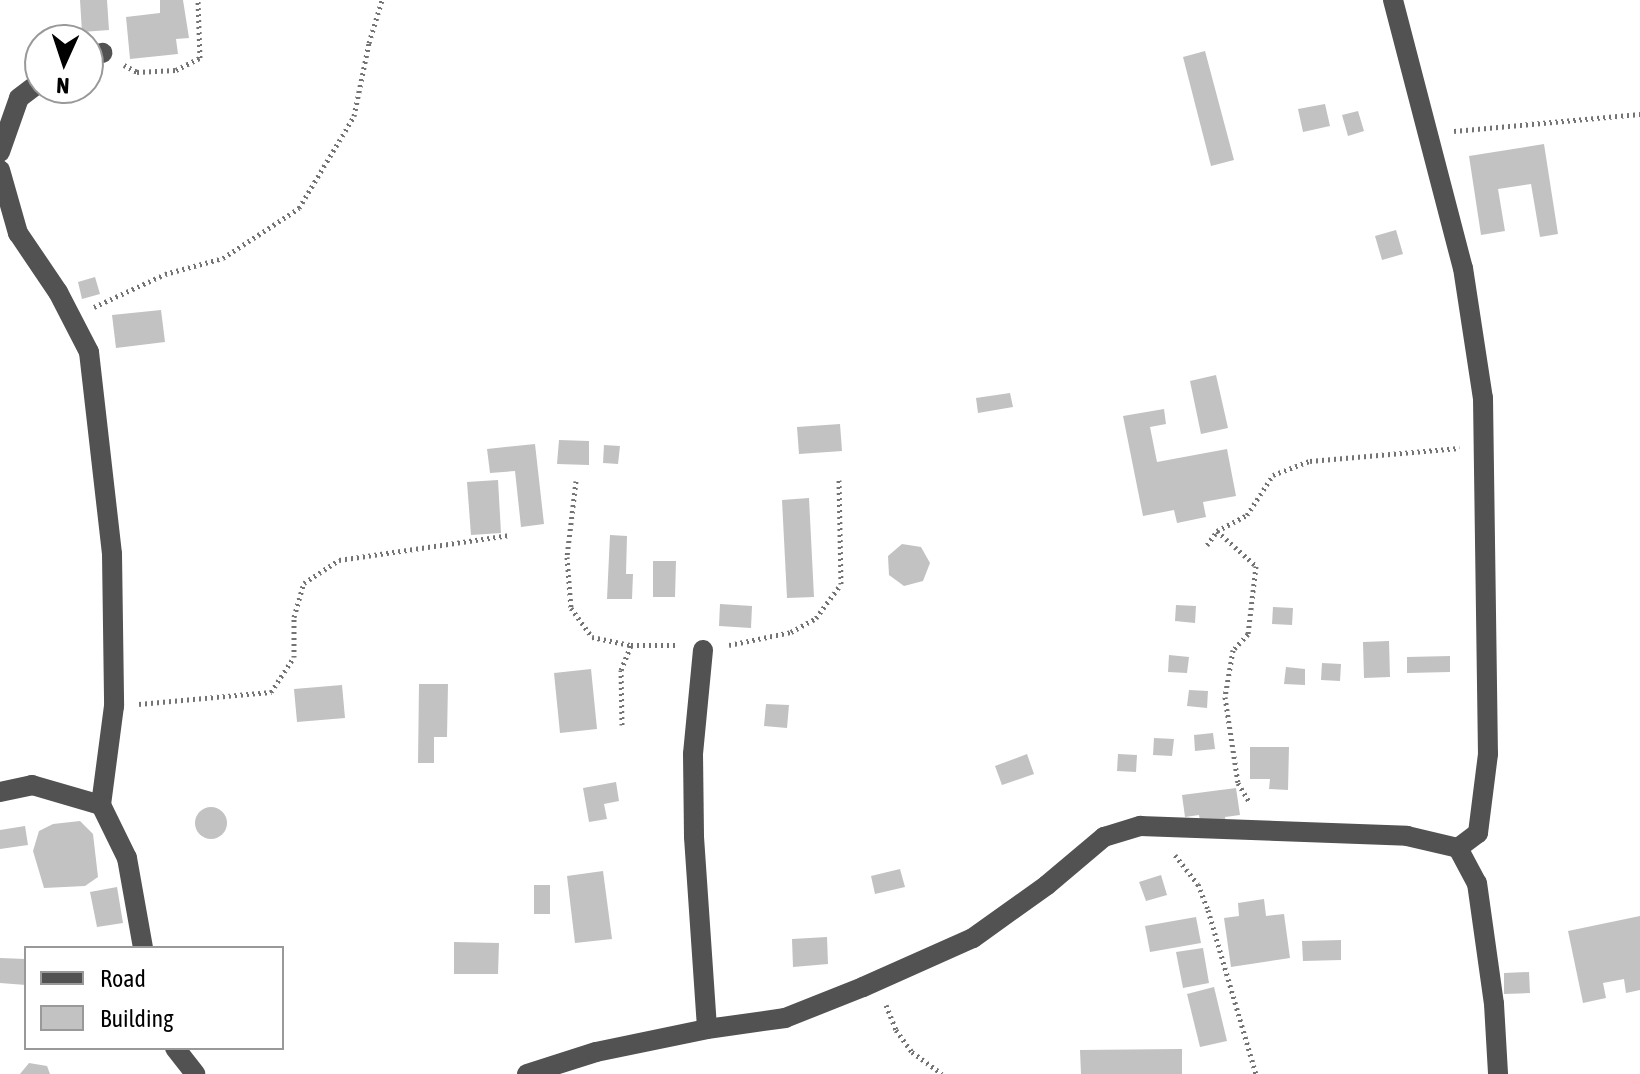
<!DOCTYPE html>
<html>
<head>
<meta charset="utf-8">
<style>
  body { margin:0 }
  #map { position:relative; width:1640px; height:1074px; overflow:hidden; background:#fff; font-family:"Asap Condensed",sans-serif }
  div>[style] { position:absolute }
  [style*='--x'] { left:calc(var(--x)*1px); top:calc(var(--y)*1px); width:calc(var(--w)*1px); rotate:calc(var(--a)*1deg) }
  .building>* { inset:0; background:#c2c2c2 }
  .round { border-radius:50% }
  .path>* { height:5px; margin-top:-2.5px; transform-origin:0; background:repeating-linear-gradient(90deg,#747474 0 2px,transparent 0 6px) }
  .minor>* { height:20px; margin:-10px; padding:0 10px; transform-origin:10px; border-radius:10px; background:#525252 }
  span { translate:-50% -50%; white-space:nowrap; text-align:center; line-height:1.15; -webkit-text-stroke:8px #fff; paint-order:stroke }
  .legend { position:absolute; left:24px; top:946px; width:260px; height:104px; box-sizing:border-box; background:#fff; border:2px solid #999; margin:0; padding:10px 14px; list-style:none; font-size:24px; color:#000 }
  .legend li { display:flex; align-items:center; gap:16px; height:40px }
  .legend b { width:40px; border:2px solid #999 }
  .north { position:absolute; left:24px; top:24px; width:80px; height:80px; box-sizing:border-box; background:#fff; border:2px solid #999; border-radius:50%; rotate:183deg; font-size:22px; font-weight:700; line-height:32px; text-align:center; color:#000 }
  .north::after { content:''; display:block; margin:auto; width:28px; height:36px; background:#000; clip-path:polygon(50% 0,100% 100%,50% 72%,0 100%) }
</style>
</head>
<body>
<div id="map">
  <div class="building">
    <i style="clip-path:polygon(80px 0,107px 0,109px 30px,82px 32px)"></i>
    <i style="clip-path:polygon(160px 0,183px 0,189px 38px,176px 39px,178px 54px,130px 59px,126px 17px,160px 13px)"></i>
    <i style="clip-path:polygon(1205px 51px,1234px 160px,1211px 166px,1183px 57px)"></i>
    <i style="clip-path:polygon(1325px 104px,1330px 126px,1303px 132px,1298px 109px)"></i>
    <i style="clip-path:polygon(1358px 111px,1364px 131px,1348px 136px,1342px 115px)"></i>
    <i style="clip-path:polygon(1544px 144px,1558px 234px,1540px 237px,1531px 184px,1498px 189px,1505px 231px,1481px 235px,1469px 156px)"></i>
    <i style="clip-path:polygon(1396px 230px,1403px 254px,1382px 260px,1375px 236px)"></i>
    <i style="clip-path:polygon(95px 277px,100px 294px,82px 299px,78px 282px)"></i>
    <i style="clip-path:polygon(161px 310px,165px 342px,116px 348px,112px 315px)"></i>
    <i style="clip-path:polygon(1216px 375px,1228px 428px,1201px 434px,1190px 381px)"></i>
    <i style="clip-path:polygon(1010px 393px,1013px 407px,978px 413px,976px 398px)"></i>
    <i style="clip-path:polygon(1164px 409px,1166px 424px,1150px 427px,1157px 462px,1227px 449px,1236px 496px,1203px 502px,1206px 517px,1177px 523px,1174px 510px,1143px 516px,1123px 416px)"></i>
    <i style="clip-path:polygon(840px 424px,842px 451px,799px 454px,797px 427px)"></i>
    <i style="clip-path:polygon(559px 440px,589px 441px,589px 465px,557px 464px)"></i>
    <i style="clip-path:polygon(535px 444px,544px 524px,521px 527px,515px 471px,490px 473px,487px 449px)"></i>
    <i style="clip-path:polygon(604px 445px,620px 446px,618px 464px,603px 463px)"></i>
    <i style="clip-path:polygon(498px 480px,501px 533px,471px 535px,467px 482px)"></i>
    <i style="clip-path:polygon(809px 498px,814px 597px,787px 598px,782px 500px)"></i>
    <i style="clip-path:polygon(610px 535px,627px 536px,626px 574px,633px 574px,632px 599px,607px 599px)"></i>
    <i style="clip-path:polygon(902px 544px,921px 547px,930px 563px,923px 581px,904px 586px,889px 575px,888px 556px)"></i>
    <i style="clip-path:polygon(653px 561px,676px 561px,675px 597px,653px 597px)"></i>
    <i style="clip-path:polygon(720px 604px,752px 606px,751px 628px,719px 626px)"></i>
    <i style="clip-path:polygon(1176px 605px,1196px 606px,1195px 623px,1175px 621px)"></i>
    <i style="clip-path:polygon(1273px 607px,1293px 608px,1292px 625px,1272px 624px)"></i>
    <i style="clip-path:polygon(1389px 641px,1390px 677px,1364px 678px,1363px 642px)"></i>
    <i style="clip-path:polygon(1169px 655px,1189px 657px,1187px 673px,1168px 672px)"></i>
    <i style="clip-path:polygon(1450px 656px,1450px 672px,1407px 673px,1407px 657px)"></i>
    <i style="clip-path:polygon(1322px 663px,1341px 664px,1340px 681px,1321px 680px)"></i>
    <i style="clip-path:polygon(1286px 667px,1305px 669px,1305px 685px,1284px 684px)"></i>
    <i style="clip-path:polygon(591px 669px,597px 729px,560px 733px,554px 673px)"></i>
    <i style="clip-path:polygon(419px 684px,448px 684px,447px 737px,434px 737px,434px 763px,418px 763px)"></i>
    <i style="clip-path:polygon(342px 685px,345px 718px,297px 722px,294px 689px)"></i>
    <i style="clip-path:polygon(1189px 690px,1208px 691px,1207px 708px,1187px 706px)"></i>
    <i style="clip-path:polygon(766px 704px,789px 705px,787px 728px,764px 726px)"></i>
    <i style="clip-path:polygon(1213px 733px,1215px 749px,1195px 751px,1194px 735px)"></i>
    <i style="clip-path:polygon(1154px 738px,1174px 739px,1172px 756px,1153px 755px)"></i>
    <i style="clip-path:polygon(1250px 747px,1289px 747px,1288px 790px,1269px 789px,1270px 779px,1250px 779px)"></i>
    <i style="clip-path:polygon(1027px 754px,1034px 774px,1002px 785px,995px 766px)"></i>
    <i style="clip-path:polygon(1118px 754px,1137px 755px,1136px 772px,1117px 771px)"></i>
    <i style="clip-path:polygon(616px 782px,619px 801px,604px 804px,607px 819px,589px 822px,583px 788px)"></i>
    <i style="clip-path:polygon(1236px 788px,1240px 815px,1225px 817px,1226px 824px,1201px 827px,1199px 815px,1185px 817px,1182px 795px)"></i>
    <i class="round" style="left:195px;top:807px;width:32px;height:32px"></i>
    <i style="clip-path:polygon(80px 821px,93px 834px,98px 877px,85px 886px,44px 888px,33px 851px,39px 831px,53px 824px)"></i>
    <i style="clip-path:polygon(25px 826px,28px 845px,0 849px,0 830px)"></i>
    <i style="clip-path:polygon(900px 869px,905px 887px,875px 894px,871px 876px)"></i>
    <i style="clip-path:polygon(603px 871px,612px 939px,575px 943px,567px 876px)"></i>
    <i style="clip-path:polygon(1161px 875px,1167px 895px,1146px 901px,1139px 882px)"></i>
    <i style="clip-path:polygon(534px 885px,550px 885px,550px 914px,534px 914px)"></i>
    <i style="clip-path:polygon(117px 887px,123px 923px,97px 927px,90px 892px)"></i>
    <i style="clip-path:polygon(1264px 899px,1266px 916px,1284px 914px,1290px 958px,1231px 967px,1224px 918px,1239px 916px,1238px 903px)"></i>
    <i style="clip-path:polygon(1640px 916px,1640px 990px,1626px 993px,1624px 979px,1603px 983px,1606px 998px,1583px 1003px,1568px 931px)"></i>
    <i style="clip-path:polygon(1196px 917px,1201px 943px,1150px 952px,1145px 926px)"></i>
    <i style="clip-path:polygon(827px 937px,828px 964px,793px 967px,792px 939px)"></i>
    <i style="clip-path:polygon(1341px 940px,1341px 960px,1303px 961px,1302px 941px)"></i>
    <i style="clip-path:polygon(454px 942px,499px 943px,498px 974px,454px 974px)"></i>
    <i style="clip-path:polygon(1203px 948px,1209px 983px,1183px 988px,1176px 952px)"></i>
    <i style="clip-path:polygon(0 958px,26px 959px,26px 985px,0 983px)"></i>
    <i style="clip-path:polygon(1529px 972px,1530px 993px,1504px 994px,1504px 973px)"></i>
    <i style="clip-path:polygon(1214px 987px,1227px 1041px,1200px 1047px,1187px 994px)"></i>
    <i style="clip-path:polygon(1182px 1049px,1182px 1074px,1081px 1074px,1080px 1050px)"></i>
    <i style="clip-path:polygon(29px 1063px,47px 1066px,50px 1074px,20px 1074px)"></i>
  </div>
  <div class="path">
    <i style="--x:124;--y:65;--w:15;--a:28"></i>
    <i style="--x:137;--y:72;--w:39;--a:-3"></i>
    <i style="--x:176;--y:70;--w:27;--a:-27"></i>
    <i style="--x:200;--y:58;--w:58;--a:-92"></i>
    <i style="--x:1454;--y:131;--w:187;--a:-5.2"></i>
    <i style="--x:94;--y:307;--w:78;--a:-24.9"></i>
    <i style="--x:165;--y:274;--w:60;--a:-15.4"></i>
    <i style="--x:223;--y:258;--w:91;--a:-33.3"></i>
    <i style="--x:299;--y:208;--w:107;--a:-59.1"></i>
    <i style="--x:354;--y:116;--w:75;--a:-78.4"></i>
    <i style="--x:369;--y:43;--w:45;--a:-73.2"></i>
    <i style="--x:576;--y:481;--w:77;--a:96.8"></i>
    <i style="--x:567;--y:557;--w:51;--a:85.5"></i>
    <i style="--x:571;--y:608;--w:36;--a:54"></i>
    <i style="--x:592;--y:637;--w:40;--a:12"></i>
    <i style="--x:631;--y:645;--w:44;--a:0"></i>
    <i style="--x:1217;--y:531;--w:52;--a:41.9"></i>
    <i style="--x:1256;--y:566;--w:68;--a:96.7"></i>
    <i style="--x:1248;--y:634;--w:22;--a:133"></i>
    <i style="--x:1233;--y:650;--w:48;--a:99.7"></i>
    <i style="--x:1225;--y:697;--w:87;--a:81.4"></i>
    <i style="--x:1238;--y:783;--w:23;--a:59"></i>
    <i style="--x:1207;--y:545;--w:17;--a:-54"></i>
    <i style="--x:1217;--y:531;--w:34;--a:-28"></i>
    <i style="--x:1247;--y:515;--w:48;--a:-57"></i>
    <i style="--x:1273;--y:475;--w:40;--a:-21"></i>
    <i style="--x:1310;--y:461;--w:150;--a:-5"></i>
    <i style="--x:729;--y:645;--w:63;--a:-11.8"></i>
    <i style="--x:791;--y:632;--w:29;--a:-29"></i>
    <i style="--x:816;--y:618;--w:42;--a:-53.7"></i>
    <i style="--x:841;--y:584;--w:104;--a:-91.1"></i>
    <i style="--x:139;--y:704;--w:133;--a:-5.2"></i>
    <i style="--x:271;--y:692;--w:42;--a:-56.7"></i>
    <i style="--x:294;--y:657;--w:40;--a:-90"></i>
    <i style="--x:294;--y:617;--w:35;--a:-74"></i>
    <i style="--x:304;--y:583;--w:42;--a:-33.3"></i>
    <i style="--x:339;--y:560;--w:173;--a:-8.3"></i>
    <i style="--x:622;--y:725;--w:55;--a:-91"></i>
    <i style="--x:621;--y:670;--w:27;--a:-68"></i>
    <i style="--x:1175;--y:855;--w:37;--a:52"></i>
    <i style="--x:1198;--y:884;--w:28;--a:69"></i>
    <i style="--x:1208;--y:910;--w:171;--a:73.7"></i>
    <i style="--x:886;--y:1005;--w:27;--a:68"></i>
    <i style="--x:896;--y:1030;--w:27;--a:54"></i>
    <i style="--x:912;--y:1052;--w:37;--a:36"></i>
  </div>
  <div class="minor">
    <i style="--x:1393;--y:0;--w:277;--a:75.4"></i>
    <i style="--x:1463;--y:268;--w:132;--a:81.3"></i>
    <i style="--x:1483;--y:398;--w:356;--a:89.2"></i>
    <i style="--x:1488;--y:754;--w:80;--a:97.2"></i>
    <i style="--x:1478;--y:833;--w:25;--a:143"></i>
    <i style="--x:88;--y:57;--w:15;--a:-16"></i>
    <i style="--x:0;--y:152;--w:57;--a:-70.6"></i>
    <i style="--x:19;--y:98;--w:26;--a:-37"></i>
    <i style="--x:0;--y:170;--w:66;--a:74.1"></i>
    <i style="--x:18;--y:233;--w:71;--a:55.9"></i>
    <i style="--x:58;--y:292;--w:68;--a:62.7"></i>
    <i style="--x:89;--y:352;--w:203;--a:83.5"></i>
    <i style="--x:112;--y:554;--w:152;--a:89.2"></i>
    <i style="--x:114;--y:706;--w:100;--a:97.5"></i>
    <i style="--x:703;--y:650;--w:104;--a:95.5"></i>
    <i style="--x:693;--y:754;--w:83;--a:89.3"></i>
    <i style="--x:694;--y:837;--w:192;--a:86.1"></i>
    <i style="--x:0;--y:792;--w:33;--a:-12"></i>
    <i style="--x:32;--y:785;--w:72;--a:16.2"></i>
    <i style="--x:101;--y:805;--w:59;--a:63.9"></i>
    <i style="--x:127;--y:858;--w:91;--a:79.9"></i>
    <i style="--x:175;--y:1048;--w:33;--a:52"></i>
    <i style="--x:527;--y:1074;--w:72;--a:-17.7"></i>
    <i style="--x:596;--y:1052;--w:113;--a:-11.7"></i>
    <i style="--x:707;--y:1029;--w:79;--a:-8"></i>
    <i style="--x:785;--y:1018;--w:84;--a:-21.7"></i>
    <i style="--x:863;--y:987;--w:120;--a:-24"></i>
    <i style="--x:973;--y:938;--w:91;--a:-35.6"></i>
    <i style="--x:1047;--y:885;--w:75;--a:-40.1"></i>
    <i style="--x:1104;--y:837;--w:38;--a:-17"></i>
    <i style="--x:1140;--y:826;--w:267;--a:2.1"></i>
    <i style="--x:1407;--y:836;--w:52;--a:13.2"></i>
    <i style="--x:1458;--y:848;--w:40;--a:62"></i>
    <i style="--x:1477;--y:883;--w:122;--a:82"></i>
    <i style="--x:1494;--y:1004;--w:70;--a:86.7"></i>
  </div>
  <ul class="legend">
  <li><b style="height:10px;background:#525252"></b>Road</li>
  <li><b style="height:22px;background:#c2c2c2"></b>Building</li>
  </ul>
  <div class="north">N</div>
</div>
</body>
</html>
